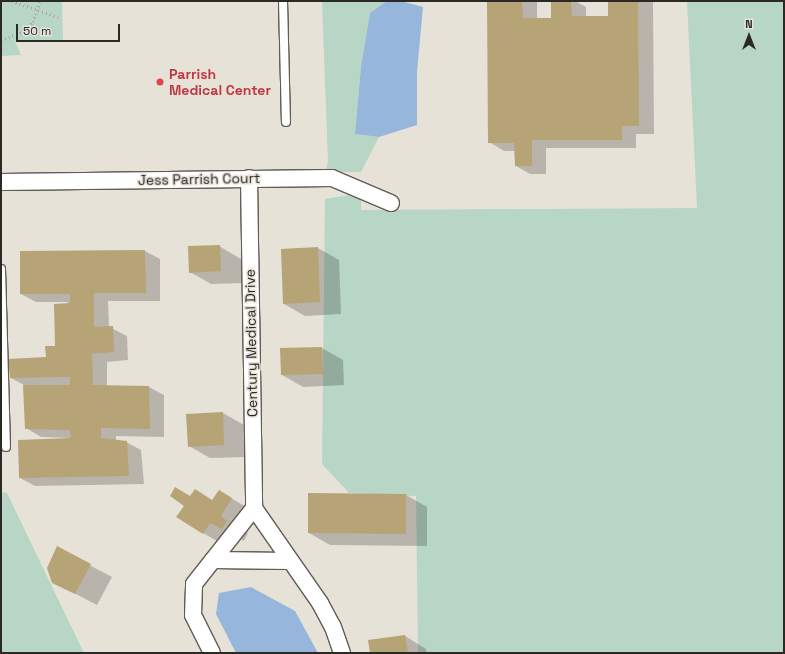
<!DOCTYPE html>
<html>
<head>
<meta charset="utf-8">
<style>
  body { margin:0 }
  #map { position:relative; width:785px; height:654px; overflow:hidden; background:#e7e2d7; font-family:"Space Grotesk",sans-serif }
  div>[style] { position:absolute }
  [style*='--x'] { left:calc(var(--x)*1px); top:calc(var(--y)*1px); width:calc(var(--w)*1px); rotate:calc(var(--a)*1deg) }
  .green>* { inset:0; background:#b7d6c6 }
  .water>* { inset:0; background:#97b6dc }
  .shadow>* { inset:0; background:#0003 }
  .building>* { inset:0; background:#b6a376 }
  .path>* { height:2.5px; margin-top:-1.25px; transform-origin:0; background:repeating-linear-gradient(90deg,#aaa69d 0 1px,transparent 0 4px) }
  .roads { filter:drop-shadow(1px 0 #615c53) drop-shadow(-1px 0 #615c53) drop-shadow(0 1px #615c53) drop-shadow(0 -1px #615c53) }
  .lane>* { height:8px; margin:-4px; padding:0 4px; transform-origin:4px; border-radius:4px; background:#fff }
  .street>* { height:16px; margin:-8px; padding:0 8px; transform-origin:8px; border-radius:8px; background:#fff }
  .dots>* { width:11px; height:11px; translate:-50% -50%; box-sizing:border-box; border:2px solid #e7e2d7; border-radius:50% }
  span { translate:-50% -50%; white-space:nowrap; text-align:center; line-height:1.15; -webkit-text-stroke:3px #e7e2d7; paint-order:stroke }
  .health-label { font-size:14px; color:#be3a42; font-weight:700 }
  .left { translate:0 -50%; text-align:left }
  .street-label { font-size:14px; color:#2a2924 }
  .frame { position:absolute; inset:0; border:2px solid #2a2924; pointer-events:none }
  .north { position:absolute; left:729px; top:16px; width:40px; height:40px; -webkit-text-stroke:3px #e7e2d7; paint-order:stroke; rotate:0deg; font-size:11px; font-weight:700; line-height:16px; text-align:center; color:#2a2924 }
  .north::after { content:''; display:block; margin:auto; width:14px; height:18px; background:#2a2924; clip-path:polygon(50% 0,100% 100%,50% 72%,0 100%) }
  .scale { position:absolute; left:16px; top:24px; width:104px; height:18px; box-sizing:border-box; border:2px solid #2a2924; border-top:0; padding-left:5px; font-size:12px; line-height:14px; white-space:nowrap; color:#2a2924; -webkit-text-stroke:3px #e7e2d7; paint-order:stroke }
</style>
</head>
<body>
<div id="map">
  <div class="green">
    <i style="clip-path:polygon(1px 1px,62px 1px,63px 41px,15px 41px,21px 55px,1px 56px)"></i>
    <i style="clip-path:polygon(322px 1px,387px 1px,370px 13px,361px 66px,355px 134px,379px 137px,361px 172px,325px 172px,328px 162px)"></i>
    <i style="clip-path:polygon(687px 1px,784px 1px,784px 653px,418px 653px,416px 496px,349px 493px,322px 464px,325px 199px,361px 193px,361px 210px,697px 208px)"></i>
    <i style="clip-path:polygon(1px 492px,7px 493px,84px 653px,1px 653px)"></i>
  </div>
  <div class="water">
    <i style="clip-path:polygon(387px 1px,401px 1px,423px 7px,417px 72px,417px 125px,379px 137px,355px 134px,361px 66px,370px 13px)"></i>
    <i style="clip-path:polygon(251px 587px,295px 611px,318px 653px,236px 653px,216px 614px,219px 593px)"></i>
  </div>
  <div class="shadow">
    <i style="clip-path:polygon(488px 1px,537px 1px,537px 19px,552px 19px,552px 1px,575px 1px,586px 7px,586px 17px,609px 17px,609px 1px,653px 1px,654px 134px,636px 134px,636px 148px,546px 148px,546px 174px,530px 174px,516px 166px,515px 151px,504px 151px,489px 142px)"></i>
    <i style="clip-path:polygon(219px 246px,241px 259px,242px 283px,211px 284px,190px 272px)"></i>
    <i style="clip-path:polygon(318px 248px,339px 260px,341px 314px,305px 316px,284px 304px)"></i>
    <i style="clip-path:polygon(145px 251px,160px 259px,160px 301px,108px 301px,109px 327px,127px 336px,128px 360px,107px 362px,107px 386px,149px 387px,164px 395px,164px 437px,116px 436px,116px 441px,126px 442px,141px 450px,144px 484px,35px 486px,20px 478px,71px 438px,41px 437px,26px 428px,24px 385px,11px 378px,47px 358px,56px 347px,68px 302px,36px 302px,21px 294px,21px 252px)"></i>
    <i style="clip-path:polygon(322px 348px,343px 360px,344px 385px,303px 387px,282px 375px)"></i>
    <i style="clip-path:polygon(223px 413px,244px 425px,245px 457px,210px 458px,189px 446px)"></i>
    <i style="clip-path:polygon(219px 491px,253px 511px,242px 529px,248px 533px,244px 541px,232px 534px,224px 545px,203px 533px,191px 497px,213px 501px)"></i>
    <i style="clip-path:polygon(309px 494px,406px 495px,427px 507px,427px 546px,330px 545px,309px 533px)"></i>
    <i style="clip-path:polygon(57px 548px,112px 577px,97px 605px,53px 582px)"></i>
    <i style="clip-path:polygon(405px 636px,426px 649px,427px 653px,371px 653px)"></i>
  </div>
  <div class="building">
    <i style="clip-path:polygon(487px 1px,522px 1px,523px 18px,551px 18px,551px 1px,571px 1px,572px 16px,608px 16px,608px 1px,638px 1px,639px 126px,622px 126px,622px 140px,532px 140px,532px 166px,515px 166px,514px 143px,488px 143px)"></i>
    <i style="clip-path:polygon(220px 245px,221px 271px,189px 273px,188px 246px)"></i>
    <i style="clip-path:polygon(318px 247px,320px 302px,283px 304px,281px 249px)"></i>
    <i style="clip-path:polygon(145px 250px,146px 293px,94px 293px,94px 327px,113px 326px,114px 352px,92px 354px,93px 385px,149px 386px,150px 429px,101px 428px,101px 438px,127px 441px,129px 476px,19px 478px,18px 440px,71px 438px,70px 430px,25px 429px,23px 385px,70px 385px,70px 377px,10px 378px,8px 359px,46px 357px,45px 346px,55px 346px,54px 304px,70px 303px,70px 294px,20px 294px,20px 251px)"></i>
    <i style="clip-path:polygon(322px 347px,323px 374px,281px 375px,280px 348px)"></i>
    <i style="clip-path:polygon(223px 412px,224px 445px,188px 447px,186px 414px)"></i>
    <i style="clip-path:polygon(175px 487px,190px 496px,195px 489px,212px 500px,219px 490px,232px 498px,221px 516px,227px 521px,222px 529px,210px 523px,203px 534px,176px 517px,184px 506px,170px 496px)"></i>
    <i style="clip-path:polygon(308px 493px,406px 494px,406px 534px,308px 533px)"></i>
    <i style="clip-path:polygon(57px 546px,91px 564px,75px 594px,52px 583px,47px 568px)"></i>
    <i style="clip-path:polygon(405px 635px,408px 653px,370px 653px,368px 640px)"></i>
  </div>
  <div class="path">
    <i style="--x:12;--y:1;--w:49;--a:19.2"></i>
    <i style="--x:1;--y:40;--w:22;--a:-21"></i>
    <i style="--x:22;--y:32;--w:15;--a:-42"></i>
    <i style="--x:33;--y:22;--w:22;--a:-72"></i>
  </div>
  <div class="roads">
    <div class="lane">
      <i style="--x:283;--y:1;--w:121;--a:88.6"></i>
      <i style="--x:1;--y:269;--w:178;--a:88.4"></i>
    </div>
    <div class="street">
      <i style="--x:249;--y:178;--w:330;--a:89.1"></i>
      <i style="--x:254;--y:508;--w:116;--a:55.2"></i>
      <i style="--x:320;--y:603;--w:27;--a:62"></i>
      <i style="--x:333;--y:627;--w:28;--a:71"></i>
      <i style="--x:1;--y:182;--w:331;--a:-0.7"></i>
      <i style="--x:332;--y:178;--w:64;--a:23"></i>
      <i style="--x:213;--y:560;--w:76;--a:0.8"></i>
      <i style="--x:212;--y:653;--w:42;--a:-116.6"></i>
      <i style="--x:193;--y:615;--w:31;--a:-88"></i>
      <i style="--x:194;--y:584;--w:97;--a:-51.7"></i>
    </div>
  </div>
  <div class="dots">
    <i style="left:160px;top:82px;background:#e0444e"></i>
  </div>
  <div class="health-label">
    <span class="left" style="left:169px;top:82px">Parrish<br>Medical Center</span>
  </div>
  <div class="street-label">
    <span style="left:199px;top:179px;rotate:-1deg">Jess Parrish Court</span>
    <span style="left:251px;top:343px;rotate:-91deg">Century Medical Drive</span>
  </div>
  <div class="frame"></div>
  <div class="north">N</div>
  <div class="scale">50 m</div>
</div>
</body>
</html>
